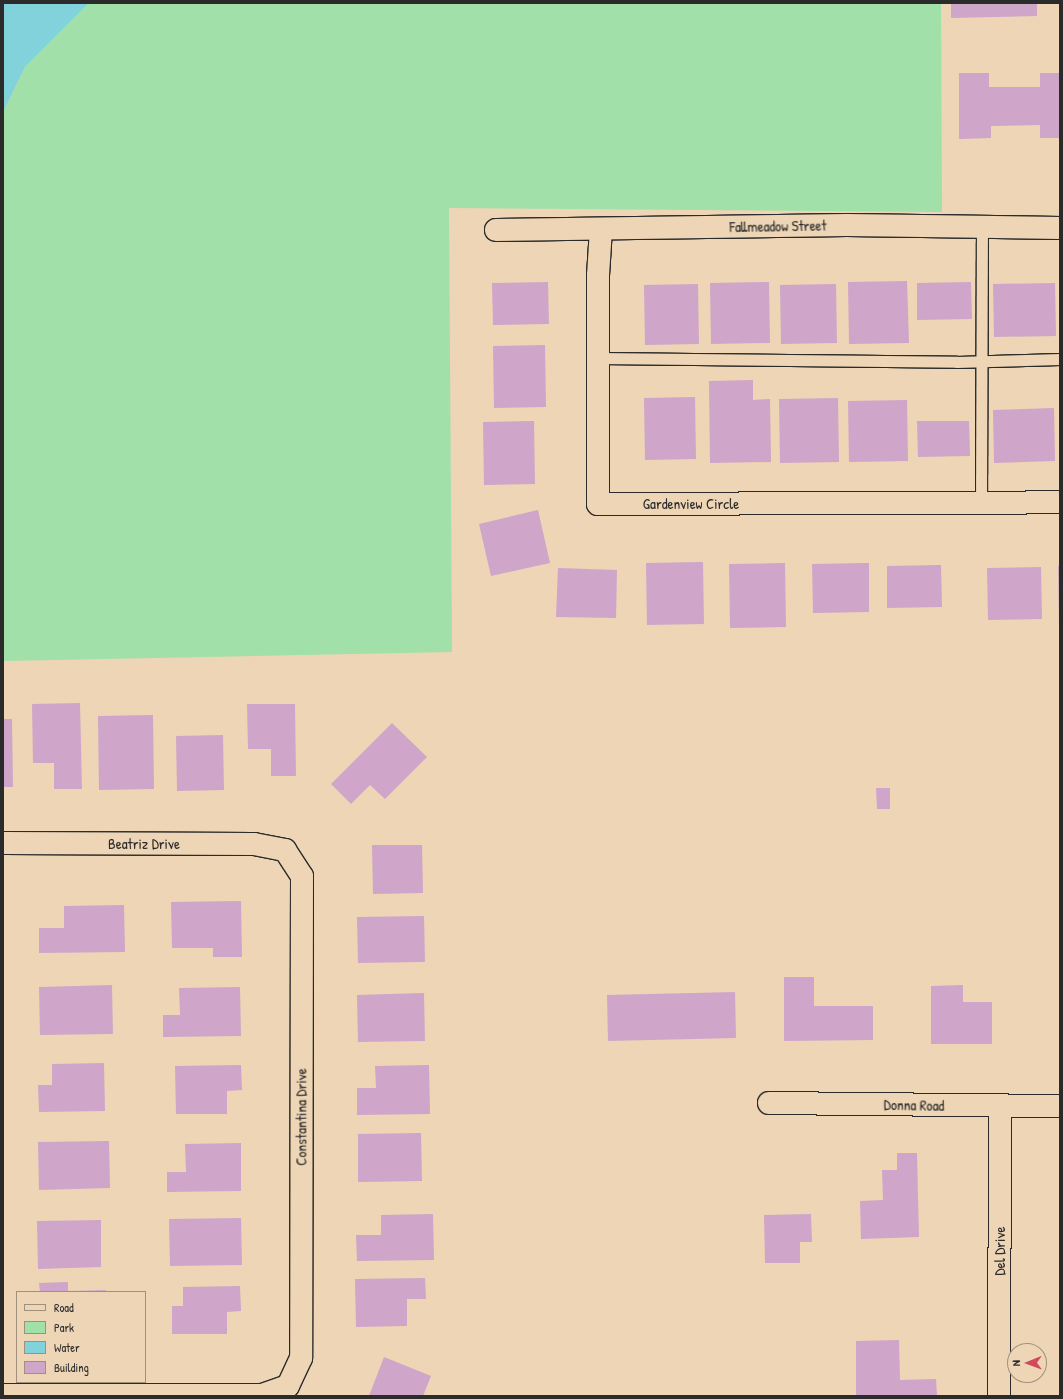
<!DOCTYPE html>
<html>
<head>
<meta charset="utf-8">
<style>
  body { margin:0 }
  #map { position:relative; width:1063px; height:1399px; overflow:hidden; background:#edd5b5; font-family:"Patrick Hand",sans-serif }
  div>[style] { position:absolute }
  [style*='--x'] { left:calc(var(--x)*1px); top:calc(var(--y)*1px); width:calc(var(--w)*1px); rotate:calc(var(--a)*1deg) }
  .green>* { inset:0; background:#a1e0a9 }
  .water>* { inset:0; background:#81d2db }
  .building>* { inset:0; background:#cfa5c9 }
  .roads { filter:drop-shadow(1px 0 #2b2b2b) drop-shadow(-1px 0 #2b2b2b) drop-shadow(0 1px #2b2b2b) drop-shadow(0 -1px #2b2b2b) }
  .service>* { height:11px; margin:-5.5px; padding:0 5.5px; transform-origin:5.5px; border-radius:5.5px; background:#edd5b5 }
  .minor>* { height:22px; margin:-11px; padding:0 11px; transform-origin:11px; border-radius:11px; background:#edd5b5 }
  span { translate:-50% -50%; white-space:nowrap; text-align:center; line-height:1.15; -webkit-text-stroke:3px #edd5b5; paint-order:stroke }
  .street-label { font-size:15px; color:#2b2b2b }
  .frame { position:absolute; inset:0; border:4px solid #2b2b2b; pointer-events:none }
  .legend { position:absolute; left:16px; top:1291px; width:130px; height:92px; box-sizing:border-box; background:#edd5b5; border:1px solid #9f917e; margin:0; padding:5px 7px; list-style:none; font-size:12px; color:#2b2b2b }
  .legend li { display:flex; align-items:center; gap:8px; height:20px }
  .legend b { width:20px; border:1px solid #9f917e }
  .north { position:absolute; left:1007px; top:1343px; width:40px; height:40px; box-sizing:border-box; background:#edd5b5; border:1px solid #9f917e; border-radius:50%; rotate:269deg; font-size:11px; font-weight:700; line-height:16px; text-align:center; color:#2b2b2b }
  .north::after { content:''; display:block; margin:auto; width:14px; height:18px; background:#d1495b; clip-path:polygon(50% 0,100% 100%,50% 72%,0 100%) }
</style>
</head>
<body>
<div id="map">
  <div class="green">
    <i style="clip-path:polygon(89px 3px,941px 3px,942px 212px,449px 208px,452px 652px,3px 661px,3px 112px,25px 67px)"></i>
  </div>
  <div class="water">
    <i style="clip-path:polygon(3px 3px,89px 3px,25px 67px,3px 112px)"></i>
  </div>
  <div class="building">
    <i style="clip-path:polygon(951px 3px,1037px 3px,1037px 16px,951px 18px)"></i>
    <i style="clip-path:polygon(959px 73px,989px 73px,989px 87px,1040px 87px,1040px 73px,1060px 73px,1060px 138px,1040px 138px,1040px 125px,991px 126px,991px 138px,959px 139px)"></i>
    <i style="clip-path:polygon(907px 281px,909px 343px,849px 344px,848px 282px)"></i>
    <i style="clip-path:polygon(548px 282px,549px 324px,493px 325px,492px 283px)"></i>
    <i style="clip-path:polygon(769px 282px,770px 343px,711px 344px,710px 283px)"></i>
    <i style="clip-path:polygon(971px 282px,972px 319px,917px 320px,917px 283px)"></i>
    <i style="clip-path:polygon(1055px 283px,1056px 336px,994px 337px,993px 284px)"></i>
    <i style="clip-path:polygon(698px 284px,699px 344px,645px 345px,644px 285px)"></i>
    <i style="clip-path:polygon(836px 284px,837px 343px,781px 344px,780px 285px)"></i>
    <i style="clip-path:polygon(545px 345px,546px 407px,494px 408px,493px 346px)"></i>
    <i style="clip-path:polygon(753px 380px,753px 400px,770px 399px,771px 462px,710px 463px,709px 381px)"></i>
    <i style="clip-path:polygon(695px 397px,696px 459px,645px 460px,644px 398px)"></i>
    <i style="clip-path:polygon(838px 398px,839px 462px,780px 463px,779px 399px)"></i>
    <i style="clip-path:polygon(907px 400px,908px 461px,849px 462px,848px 401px)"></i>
    <i style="clip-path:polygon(1054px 408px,1055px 461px,994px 463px,993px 410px)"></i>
    <i style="clip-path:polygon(534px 421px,535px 484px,484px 485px,483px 422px)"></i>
    <i style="clip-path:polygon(917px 421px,969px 421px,970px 456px,918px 457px)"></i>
    <i style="clip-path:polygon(538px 510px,550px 563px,491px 576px,479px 524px)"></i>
    <i style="clip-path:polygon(703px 562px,704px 624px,647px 625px,646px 563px)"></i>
    <i style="clip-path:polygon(785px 563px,786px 627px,730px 628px,729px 564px)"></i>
    <i style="clip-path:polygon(869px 563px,869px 612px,813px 613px,812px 564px)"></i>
    <i style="clip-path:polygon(941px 565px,942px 607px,887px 608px,887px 566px)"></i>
    <i style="clip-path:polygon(1058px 566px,1060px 566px,1060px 619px,1059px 619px)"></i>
    <i style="clip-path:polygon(1041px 567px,1042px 619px,988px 620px,987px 568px)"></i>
    <i style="clip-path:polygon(558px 568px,617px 570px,616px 618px,556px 617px)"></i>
    <i style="clip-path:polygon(80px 703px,82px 789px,54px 789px,54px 763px,33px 763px,32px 704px)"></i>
    <i style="clip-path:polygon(247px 704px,295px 704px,296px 776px,271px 776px,271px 749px,248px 749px)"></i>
    <i style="clip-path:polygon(153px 715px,154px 789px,99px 790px,98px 716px)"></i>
    <i style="clip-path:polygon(3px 719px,12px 719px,13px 787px,3px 787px)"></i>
    <i style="clip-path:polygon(392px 723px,427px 757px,385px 799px,370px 785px,351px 804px,331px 784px)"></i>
    <i style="clip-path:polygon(223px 735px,224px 790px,177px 791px,176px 736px)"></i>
    <i style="clip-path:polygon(876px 788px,890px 788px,890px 809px,877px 809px)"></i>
    <i style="clip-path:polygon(372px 845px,422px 845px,423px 893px,373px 894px)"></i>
    <i style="clip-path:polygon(241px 901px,242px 957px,213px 957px,213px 948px,172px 948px,171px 902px)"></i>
    <i style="clip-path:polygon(124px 905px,125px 952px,39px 953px,39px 928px,64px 928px,64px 906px)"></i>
    <i style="clip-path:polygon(424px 916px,425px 962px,358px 963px,357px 917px)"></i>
    <i style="clip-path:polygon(784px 977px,814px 977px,814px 1006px,873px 1006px,873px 1040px,784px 1041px)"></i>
    <i style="clip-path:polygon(112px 985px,113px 1034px,40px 1035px,39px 987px)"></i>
    <i style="clip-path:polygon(963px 985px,963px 1002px,992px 1002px,992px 1044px,931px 1044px,931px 986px)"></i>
    <i style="clip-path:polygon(240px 987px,241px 1036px,163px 1037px,163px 1015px,180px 1015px,179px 988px)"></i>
    <i style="clip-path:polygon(735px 992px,736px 1038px,608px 1041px,607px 995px)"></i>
    <i style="clip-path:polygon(424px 993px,425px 1041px,358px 1042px,357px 995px)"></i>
    <i style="clip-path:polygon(104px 1063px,105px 1111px,39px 1112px,38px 1085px,52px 1085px,52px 1064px)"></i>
    <i style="clip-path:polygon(241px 1065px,242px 1090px,227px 1091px,227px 1114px,176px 1114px,175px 1066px)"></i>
    <i style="clip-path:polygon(429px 1065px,430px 1114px,357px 1115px,357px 1088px,376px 1088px,375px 1066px)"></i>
    <i style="clip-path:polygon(421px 1133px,422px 1181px,358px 1182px,358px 1134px)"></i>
    <i style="clip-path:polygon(109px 1141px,110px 1188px,39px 1190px,38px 1142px)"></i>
    <i style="clip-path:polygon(241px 1143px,241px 1191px,167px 1192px,167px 1172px,186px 1172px,185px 1144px)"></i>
    <i style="clip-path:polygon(897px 1153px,917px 1153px,919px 1237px,861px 1239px,860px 1201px,883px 1200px,882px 1170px,897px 1170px)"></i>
    <i style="clip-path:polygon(433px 1214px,434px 1260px,357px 1261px,356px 1235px,381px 1235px,381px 1215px)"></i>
    <i style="clip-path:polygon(811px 1214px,812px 1242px,800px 1242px,800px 1263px,765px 1263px,764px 1215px)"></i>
    <i style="clip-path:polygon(241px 1218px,242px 1265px,170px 1266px,169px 1219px)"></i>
    <i style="clip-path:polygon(101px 1220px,101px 1267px,38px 1269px,37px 1221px)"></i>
    <i style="clip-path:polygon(425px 1278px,426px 1299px,407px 1299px,407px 1326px,356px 1327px,355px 1279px)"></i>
    <i style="clip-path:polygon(68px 1282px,68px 1292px,40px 1292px,39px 1283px)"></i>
    <i style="clip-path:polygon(240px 1286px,241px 1311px,227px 1312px,227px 1334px,172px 1334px,172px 1306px,183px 1306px,183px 1287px)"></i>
    <i style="clip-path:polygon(106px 1290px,106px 1292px,68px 1292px,68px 1291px)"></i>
    <i style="clip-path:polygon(899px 1340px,900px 1380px,936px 1379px,937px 1396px,856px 1396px,856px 1341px)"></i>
    <i style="clip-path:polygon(384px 1357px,431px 1376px,423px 1396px,369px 1396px)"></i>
  </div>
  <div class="roads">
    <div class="service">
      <i style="--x:598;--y:358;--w:359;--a:0.6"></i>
      <i style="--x:957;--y:362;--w:103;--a:-1.7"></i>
      <i style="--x:981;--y:502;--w:275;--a:-89.8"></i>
    </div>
    <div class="minor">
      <i style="--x:601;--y:229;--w:46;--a:93.7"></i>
      <i style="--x:598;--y:275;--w:229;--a:90"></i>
      <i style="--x:598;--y:504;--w:462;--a:-0.2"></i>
      <i style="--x:496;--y:230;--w:351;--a:-0.8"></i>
      <i style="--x:847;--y:225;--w:213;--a:0.8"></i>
      <i style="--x:3;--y:843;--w:251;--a:0.2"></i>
      <i style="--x:254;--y:844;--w:32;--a:11"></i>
      <i style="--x:285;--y:850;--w:31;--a:57"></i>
      <i style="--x:302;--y:876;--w:482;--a:90.1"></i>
      <i style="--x:301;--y:1358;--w:31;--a:115"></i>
      <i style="--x:288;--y:1386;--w:28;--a:161"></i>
      <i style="--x:262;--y:1395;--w:259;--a:180"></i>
      <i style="--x:769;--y:1103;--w:291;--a:0.6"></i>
      <i style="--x:999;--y:1396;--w:290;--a:-89.8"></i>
    </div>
  </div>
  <div class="street-label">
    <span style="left:778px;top:226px;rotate:-1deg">Fallmeadow Street</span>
    <span style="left:691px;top:504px">Gardenview Circle</span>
    <span style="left:144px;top:844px">Beatriz Drive</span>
    <span style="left:914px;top:1105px;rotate:1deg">Donna Road</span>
    <span style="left:301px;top:1117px;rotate:-90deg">Constantina Drive</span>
    <span style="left:1000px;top:1251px;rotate:-90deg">Del Drive</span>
  </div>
  <div class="frame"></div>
  <ul class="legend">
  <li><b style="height:5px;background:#edd5b5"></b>Road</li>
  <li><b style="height:11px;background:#a1e0a9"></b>Park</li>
  <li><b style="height:11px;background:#81d2db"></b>Water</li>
  <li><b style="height:11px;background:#cfa5c9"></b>Building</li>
  </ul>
  <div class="north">N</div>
</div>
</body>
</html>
